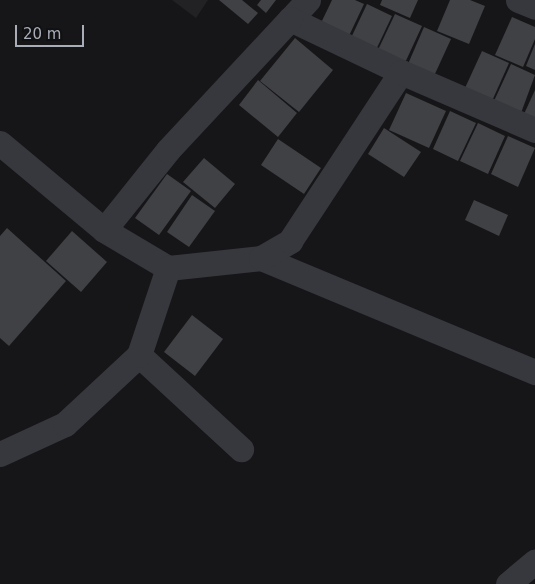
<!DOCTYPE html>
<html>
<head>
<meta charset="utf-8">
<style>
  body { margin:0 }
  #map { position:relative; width:535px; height:584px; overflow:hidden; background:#161618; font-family:"DejaVu Sans",sans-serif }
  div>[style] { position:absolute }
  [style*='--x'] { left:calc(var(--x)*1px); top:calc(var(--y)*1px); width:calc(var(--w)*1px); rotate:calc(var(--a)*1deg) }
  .built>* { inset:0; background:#222225 }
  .building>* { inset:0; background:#404145 }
  .street>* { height:25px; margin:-12.5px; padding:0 12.5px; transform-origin:12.5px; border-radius:12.5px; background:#37383d }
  span { translate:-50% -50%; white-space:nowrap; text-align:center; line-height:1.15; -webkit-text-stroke:4px #111113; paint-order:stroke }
  .scale { position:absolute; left:15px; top:25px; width:69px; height:22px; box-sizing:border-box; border:2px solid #a8adb8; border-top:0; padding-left:6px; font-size:15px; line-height:18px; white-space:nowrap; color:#a8adb8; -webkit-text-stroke:4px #111113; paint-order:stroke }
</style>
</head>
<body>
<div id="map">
  <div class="built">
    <i style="clip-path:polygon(172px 0,208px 0,196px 18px)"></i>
  </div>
  <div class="building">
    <i style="clip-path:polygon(219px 0,242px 0,258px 13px,248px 24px)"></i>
    <i style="clip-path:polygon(261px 0,276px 0,266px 13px,257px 5px)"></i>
    <i style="clip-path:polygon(332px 0,355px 0,364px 4px,348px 38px,320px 25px)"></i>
    <i style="clip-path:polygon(382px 0,418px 0,410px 18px,380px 5px)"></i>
    <i style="clip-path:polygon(450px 0,470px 0,485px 6px,469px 44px,437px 31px)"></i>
    <i style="clip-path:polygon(367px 4px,392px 16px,375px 52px,350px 40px)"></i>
    <i style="clip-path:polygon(395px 14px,422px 26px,404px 65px,377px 52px)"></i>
    <i style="clip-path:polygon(512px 17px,535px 27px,535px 39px,523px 67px,495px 55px)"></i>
    <i style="clip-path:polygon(424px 27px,451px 39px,434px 76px,408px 64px)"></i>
    <i style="clip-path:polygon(295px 38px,333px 70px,299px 112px,260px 81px)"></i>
    <i style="clip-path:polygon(535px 44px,535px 70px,526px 66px)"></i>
    <i style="clip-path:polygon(482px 51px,509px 63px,492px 101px,465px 88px)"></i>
    <i style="clip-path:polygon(511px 64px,535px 75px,521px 113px,494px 101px)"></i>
    <i style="clip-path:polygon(258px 80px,297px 113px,278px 137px,239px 105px)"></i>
    <i style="clip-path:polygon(535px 90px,535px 119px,524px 114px)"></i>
    <i style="clip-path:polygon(406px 93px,446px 111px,429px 148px,389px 130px)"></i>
    <i style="clip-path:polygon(450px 111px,476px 123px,458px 161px,433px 149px)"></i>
    <i style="clip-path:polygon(478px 123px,505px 136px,488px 174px,460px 161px)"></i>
    <i style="clip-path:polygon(384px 128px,421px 152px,404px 177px,368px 154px)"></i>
    <i style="clip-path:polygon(508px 136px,535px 148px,518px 187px,491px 174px)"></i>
    <i style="clip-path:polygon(278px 139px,321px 168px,304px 194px,261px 165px)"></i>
    <i style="clip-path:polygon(204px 158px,235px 184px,215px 208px,183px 182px)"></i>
    <i style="clip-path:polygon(167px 174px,191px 191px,159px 235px,135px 218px)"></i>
    <i style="clip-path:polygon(192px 195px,215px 211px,189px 247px,167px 232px)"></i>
    <i style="clip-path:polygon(474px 200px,508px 215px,499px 236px,465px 220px)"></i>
    <i style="clip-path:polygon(7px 228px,66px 281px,9px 346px,0 338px,0 236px)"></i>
    <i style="clip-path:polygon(72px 231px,107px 262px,81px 292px,46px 261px)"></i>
    <i style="clip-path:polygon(192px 315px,223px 339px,195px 376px,164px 352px)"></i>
  </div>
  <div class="street">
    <i style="--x:308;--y:0;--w:26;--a:133"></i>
    <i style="--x:290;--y:19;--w:123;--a:25.5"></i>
    <i style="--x:518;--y:0;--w:18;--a:22"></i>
    <i style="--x:0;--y:143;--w:136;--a:39.9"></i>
    <i style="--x:104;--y:230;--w:74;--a:30.7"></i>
    <i style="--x:168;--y:268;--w:94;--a:-6.1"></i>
    <i style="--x:261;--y:258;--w:297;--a:22.6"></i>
    <i style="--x:104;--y:230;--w:102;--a:-51.3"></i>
    <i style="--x:168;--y:150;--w:179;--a:-47"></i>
    <i style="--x:261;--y:258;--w:34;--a:-30"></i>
    <i style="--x:290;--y:241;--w:202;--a:-56.7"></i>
    <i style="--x:401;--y:72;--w:146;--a:23.4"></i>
    <i style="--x:139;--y:355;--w:139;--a:42.7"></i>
    <i style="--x:0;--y:454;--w:72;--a:-24.8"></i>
    <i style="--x:65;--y:424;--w:101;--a:-43"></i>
    <i style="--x:139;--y:355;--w:92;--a:-71.6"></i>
    <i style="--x:508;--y:584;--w:35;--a:-40"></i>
  </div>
  <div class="scale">20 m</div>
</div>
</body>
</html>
